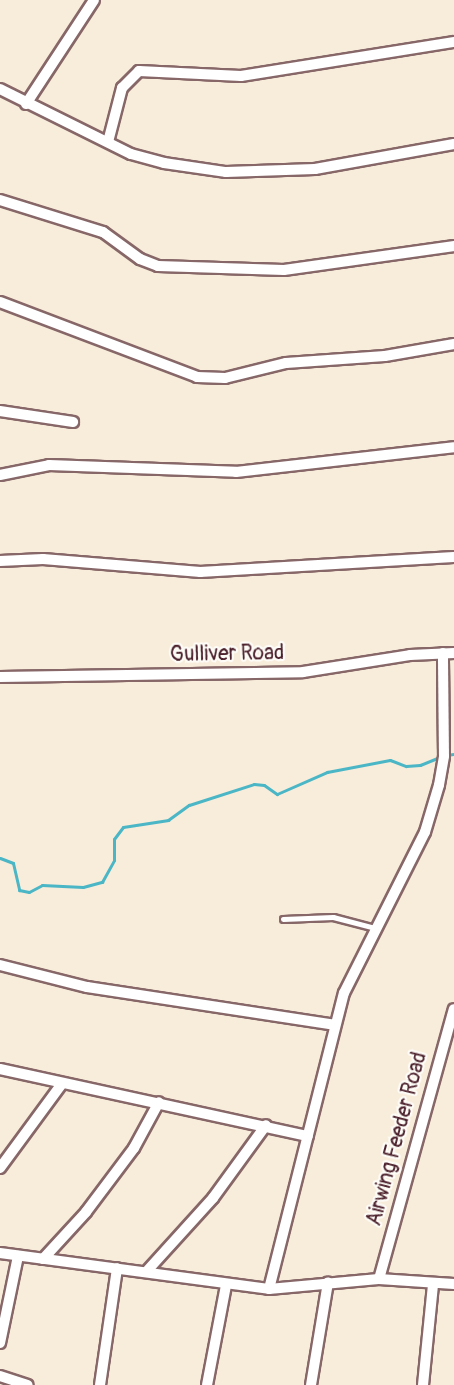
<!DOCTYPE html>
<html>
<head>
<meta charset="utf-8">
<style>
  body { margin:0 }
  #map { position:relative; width:454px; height:1385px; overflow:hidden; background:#f8ecda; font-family:Pangolin,sans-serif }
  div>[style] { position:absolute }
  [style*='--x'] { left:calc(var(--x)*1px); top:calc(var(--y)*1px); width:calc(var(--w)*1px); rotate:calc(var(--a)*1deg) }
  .stream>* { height:3px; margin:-1.5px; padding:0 1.5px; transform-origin:1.5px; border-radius:1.5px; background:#4ab6c6 }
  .roads { filter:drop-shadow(2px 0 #876768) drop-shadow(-2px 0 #876768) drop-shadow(0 2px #876768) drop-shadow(0 -2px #876768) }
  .lane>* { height:5px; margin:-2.5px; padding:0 2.5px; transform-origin:2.5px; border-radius:2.5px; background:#fff }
  .street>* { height:10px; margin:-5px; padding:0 5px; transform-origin:5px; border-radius:5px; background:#fff }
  span { translate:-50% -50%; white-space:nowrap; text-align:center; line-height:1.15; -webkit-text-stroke:4.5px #fdfcf7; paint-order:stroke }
  .street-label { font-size:21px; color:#4a1f2b }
</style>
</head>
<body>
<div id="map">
  <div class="stream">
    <i style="--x:446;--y:755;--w:8;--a:-7"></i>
    <i style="--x:0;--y:858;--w:14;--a:21"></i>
    <i style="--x:13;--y:863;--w:28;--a:77"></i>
    <i style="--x:19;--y:890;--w:10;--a:11"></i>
    <i style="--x:29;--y:892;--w:15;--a:-28"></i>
    <i style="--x:42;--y:885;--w:41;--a:2.8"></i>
    <i style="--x:83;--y:887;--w:20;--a:-15"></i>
    <i style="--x:102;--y:882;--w:25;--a:-61"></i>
    <i style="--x:114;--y:860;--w:21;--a:-90"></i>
    <i style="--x:114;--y:839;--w:15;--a:-53"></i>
    <i style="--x:123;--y:827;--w:46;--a:-8.8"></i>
    <i style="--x:168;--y:820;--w:26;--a:-36"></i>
    <i style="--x:189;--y:805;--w:68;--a:-17.9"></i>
    <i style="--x:254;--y:784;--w:10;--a:6"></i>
    <i style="--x:264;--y:785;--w:16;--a:35"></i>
    <i style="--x:277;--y:794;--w:55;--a:-23.7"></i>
    <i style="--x:327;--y:772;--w:64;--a:-10.8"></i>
    <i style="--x:390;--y:760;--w:17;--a:21"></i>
    <i style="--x:406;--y:766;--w:14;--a:-4"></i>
    <i style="--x:420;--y:765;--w:22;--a:-22"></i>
  </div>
  <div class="roads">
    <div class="lane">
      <i style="--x:283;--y:919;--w:50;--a:-2.3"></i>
      <i style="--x:333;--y:917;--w:43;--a:14.7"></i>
    </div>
    <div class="street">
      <i style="--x:0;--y:89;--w:146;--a:26.4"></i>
      <i style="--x:131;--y:154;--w:34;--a:15"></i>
      <i style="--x:164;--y:163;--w:63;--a:8.3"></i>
      <i style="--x:226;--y:172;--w:89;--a:-1.9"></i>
      <i style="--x:315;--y:169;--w:141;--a:-10.2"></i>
      <i style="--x:26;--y:104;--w:124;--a:-56.8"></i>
      <i style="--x:108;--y:142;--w:56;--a:-75.5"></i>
      <i style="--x:122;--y:88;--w:24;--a:-45"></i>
      <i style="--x:139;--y:71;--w:102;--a:2.8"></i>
      <i style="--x:241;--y:76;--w:216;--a:-9.1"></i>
      <i style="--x:0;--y:200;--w:108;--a:17.3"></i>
      <i style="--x:103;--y:232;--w:46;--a:36.1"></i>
      <i style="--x:140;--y:259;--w:19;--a:21"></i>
      <i style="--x:158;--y:266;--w:126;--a:1.8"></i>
      <i style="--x:284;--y:270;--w:172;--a:-8"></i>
      <i style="--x:0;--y:302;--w:211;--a:20.8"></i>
      <i style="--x:197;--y:377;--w:28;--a:2"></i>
      <i style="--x:225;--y:378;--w:63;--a:-13.8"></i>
      <i style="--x:286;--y:363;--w:99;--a:-4"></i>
      <i style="--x:385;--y:356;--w:70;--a:-9.9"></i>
      <i style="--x:0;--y:411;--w:74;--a:8.6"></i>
      <i style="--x:0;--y:475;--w:50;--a:-11.5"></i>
      <i style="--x:49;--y:465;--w:187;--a:2.1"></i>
      <i style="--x:236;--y:472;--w:219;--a:-6.5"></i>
      <i style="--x:0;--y:561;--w:43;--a:-2.7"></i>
      <i style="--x:43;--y:559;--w:158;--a:4.7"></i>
      <i style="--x:200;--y:572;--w:254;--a:-3.4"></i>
      <i style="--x:0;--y:677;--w:303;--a:-0.9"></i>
      <i style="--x:303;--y:672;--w:108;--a:-9"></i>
      <i style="--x:410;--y:655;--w:44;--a:-2.6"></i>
      <i style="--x:0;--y:965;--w:90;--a:14.2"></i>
      <i style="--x:87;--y:987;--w:250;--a:8.7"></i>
      <i style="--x:0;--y:1069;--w:315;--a:12.3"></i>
      <i style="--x:0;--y:1168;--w:103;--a:-53.7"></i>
      <i style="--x:0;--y:1253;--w:271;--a:7.6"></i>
      <i style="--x:269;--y:1289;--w:110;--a:-5.2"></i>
      <i style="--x:379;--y:1279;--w:75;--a:3.8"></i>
      <i style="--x:43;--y:1259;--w:64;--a:-47.5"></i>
      <i style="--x:86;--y:1212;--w:80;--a:-53.1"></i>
      <i style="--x:134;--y:1148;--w:52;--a:-61.5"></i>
      <i style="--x:146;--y:1272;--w:100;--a:-47.8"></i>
      <i style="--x:213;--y:1198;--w:90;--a:-54"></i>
      <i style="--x:379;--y:1279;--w:280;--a:-74.5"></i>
      <i style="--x:269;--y:1289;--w:305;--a:-75.8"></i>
      <i style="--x:344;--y:993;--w:180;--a:-63.3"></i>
      <i style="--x:425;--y:832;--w:49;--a:-73.4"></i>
      <i style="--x:439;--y:785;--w:29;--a:-80"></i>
      <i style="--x:444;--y:756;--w:103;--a:-90.6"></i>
      <i style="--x:0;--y:1343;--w:89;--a:-78.3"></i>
      <i style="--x:0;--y:1376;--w:29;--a:18"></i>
      <i style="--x:100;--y:1385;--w:118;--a:-81.7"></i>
      <i style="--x:207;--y:1385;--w:102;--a:-79.2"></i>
      <i style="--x:311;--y:1385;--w:104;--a:-80.6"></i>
      <i style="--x:423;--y:1385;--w:100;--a:-84.3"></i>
    </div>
  </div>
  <div class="street-label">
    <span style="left:227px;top:654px;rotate:-1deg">Gulliver Road</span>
    <span style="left:397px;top:1139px;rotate:-75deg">Airwing Feeder Road</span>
  </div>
</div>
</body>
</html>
